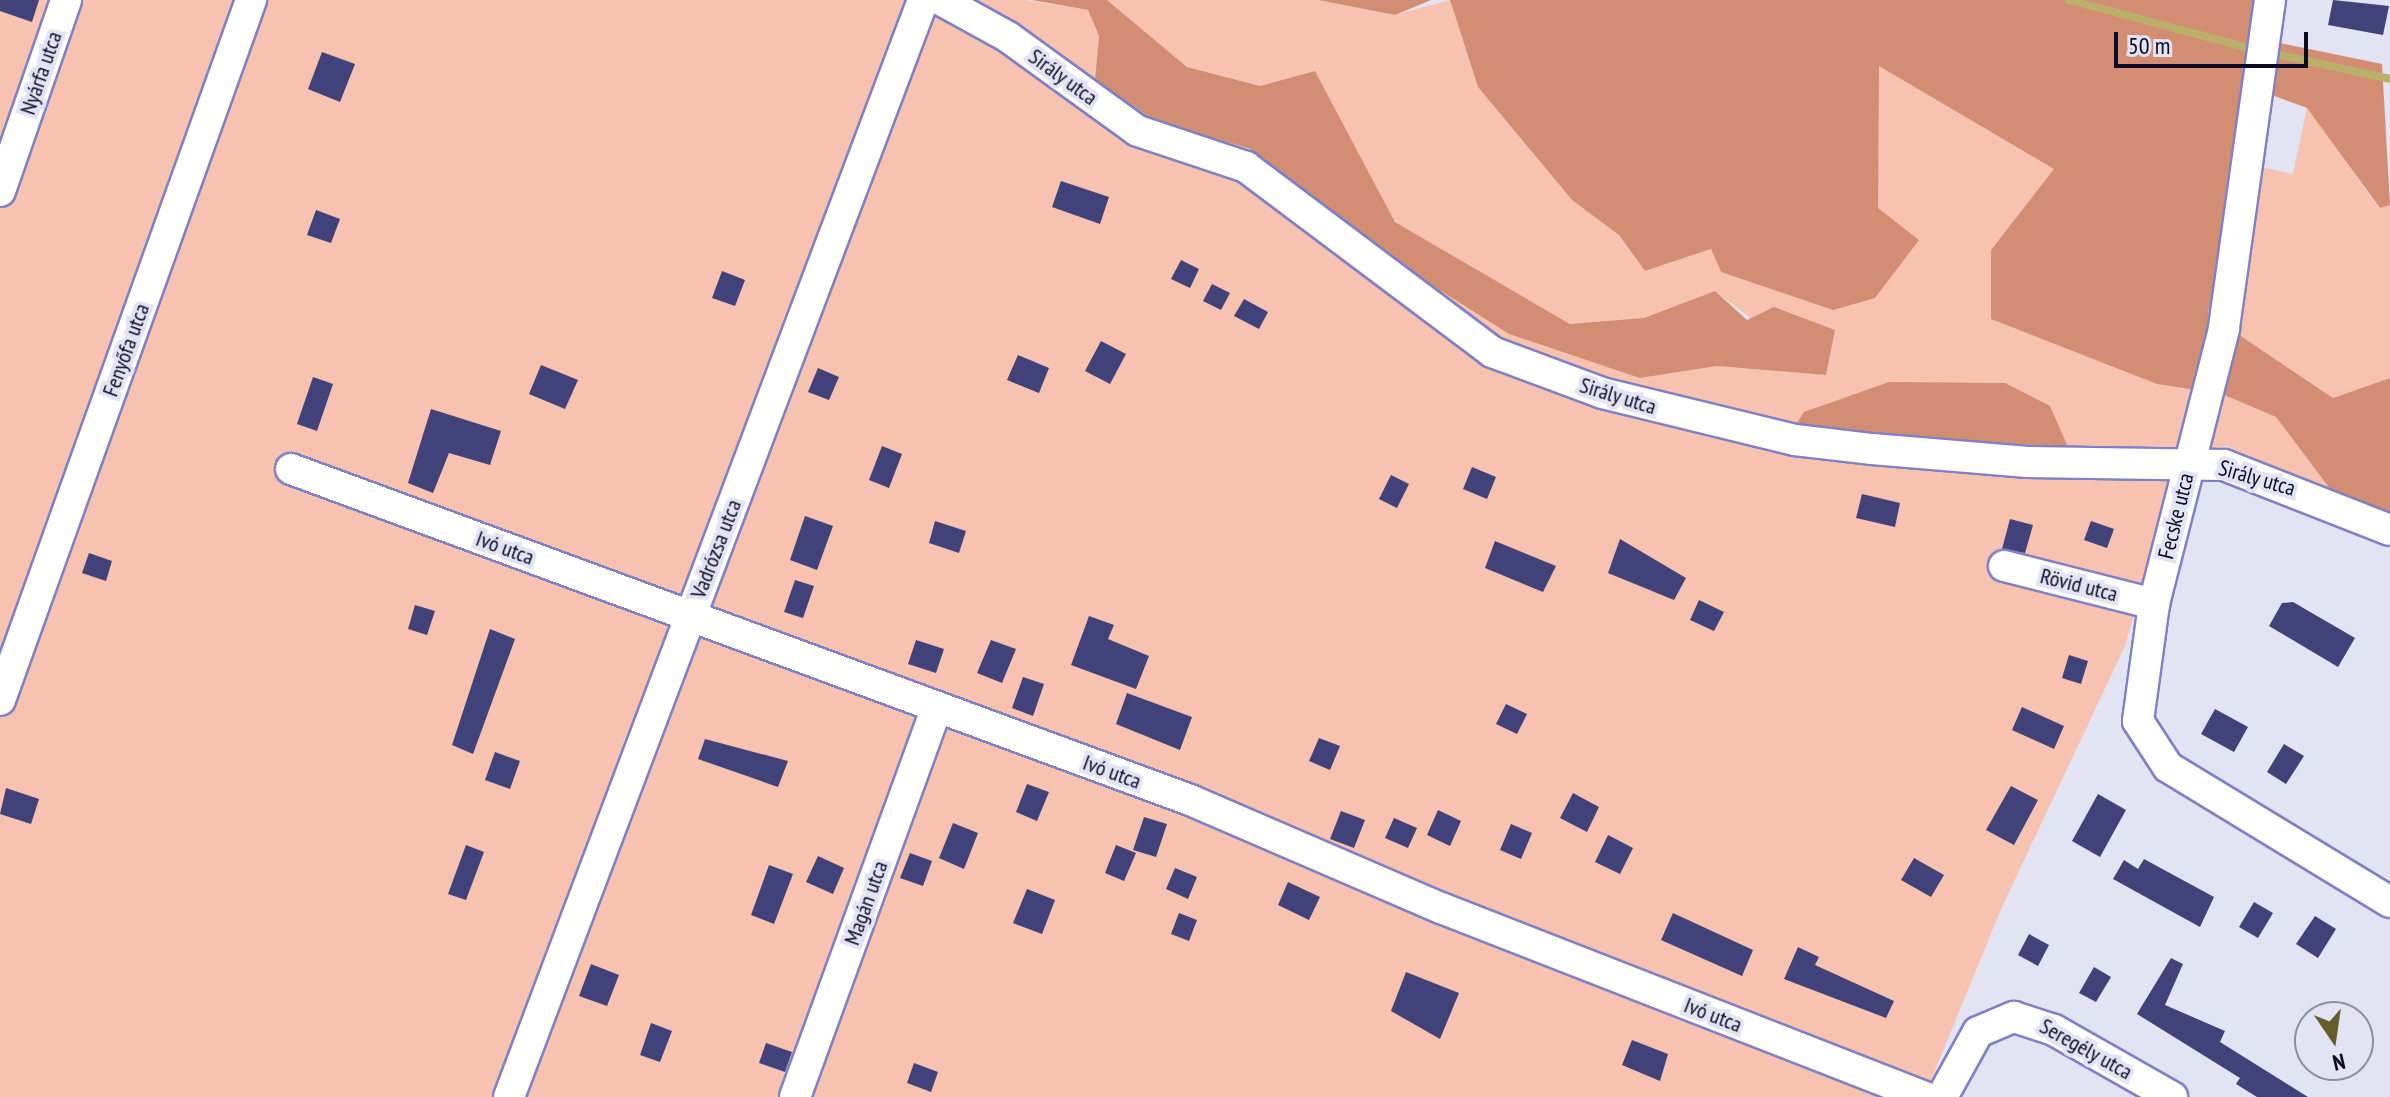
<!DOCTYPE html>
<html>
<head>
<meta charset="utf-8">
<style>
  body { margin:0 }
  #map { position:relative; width:2390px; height:1097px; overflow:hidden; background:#e2e4f3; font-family:"PT Sans Narrow",sans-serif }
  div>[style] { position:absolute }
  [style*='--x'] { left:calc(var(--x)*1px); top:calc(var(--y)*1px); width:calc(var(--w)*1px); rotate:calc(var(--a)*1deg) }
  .green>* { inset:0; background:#f7c3b0 }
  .forest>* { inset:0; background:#d28d73 }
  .stream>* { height:8px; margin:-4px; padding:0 4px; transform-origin:4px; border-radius:4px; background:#bbb069 }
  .building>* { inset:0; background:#41427a }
  .roads { filter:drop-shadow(2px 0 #7e81c7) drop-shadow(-2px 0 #7e81c7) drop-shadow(0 2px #7e81c7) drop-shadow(0 -2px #7e81c7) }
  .minor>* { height:30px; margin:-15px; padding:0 15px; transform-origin:15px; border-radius:15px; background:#fff }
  span { translate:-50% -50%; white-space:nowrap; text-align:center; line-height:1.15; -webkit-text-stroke:8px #e2e4f3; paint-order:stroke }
  .street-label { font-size:22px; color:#0c0b26 }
  .north { position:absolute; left:2294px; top:1001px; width:80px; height:80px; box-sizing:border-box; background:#e2e4f3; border:2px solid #8c8da1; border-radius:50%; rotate:167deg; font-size:22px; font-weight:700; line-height:32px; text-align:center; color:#0c0b26 }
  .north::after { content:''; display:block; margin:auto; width:28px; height:36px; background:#655d2a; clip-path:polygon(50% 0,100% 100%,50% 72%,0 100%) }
  .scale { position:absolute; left:2114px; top:32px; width:194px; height:36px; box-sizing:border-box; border:4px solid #0c0b26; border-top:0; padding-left:10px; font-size:24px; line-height:28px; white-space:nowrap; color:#0c0b26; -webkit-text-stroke:6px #e2e4f3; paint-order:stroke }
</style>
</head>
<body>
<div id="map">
  <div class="green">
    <i style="clip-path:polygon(0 0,1026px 0,1088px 10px,1099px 36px,1095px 80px,1157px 122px,1251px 149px,1247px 166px,1640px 378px,1717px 366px,1826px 375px,1715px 291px,1644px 319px,1570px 324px,1395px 222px,1315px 71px,1260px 86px,1187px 67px,1107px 0,1318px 0,1394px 15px,1450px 0,1478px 87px,1572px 200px,1619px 235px,1645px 271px,1711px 249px,1721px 272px,1759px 282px,1878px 209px,1878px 65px,2055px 169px,1991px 250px,2222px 394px,2276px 417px,2334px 494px,2226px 446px,2182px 453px,2125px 646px,2002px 907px,1924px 1097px,0 1097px)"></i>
    <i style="clip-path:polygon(2307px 107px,2379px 208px,2390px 205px,2390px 378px,2333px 398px,2208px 314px,2239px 162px,2293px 174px)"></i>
  </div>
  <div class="forest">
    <i style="clip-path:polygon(1032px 0,1107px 0,1187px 67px,1260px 86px,1315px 71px,1395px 222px,1570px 324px,1644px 318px,1715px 291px,1747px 320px,1774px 307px,1835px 330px,1826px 375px,1717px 366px,1640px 378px,1509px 334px,1246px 167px,1251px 149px,1157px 122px,1095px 80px,1099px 36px,1088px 10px)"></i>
    <i style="clip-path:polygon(1318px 0,1431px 0,1395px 15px)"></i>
    <i style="clip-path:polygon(1450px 0,2255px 0,2250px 27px,2280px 43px,2382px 64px,2390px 205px,2380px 208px,2307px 108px,2269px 94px,2239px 162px,2208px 314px,2333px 398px,2390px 378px,2390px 513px,2334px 494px,2276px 417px,2222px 394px,2157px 384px,1991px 319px,1991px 250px,2054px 169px,1879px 66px,1878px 208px,1919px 240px,1875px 298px,1833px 310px,1721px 272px,1711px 249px,1645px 271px,1619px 235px,1572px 200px,1478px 87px)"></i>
    <i style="clip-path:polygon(1889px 382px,2005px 383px,2050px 406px,2068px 447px,1792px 431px,1804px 412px)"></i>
  </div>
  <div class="stream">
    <i style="--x:2069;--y:0;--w:194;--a:15"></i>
    <i style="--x:2270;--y:53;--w:123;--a:12.2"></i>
  </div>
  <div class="building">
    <i style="clip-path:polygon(0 0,39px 0,32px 22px,0 11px)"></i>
    <i style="clip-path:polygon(2333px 0,2389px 6px,2383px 35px,2328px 25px)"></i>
    <i style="clip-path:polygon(322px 52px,355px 64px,340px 102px,308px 89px)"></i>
    <i style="clip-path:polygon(1061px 181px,1109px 197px,1100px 224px,1052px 207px)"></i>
    <i style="clip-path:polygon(316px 210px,340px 219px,331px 243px,307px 235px)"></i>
    <i style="clip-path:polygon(1181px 260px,1199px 269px,1190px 288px,1171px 279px)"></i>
    <i style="clip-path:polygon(722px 271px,745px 280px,735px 306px,712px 298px)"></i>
    <i style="clip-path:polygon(1212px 284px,1230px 293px,1221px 310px,1203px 301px)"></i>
    <i style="clip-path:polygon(1244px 299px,1268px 312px,1259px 329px,1234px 316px)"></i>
    <i style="clip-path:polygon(1101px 341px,1126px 354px,1110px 384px,1085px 371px)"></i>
    <i style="clip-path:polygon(1018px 355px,1049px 368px,1039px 393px,1007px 380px)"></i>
    <i style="clip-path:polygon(541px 365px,578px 380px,565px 409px,529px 394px)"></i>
    <i style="clip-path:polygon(818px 368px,839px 377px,829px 400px,808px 392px)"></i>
    <i style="clip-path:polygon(313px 377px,333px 384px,317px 431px,297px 424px)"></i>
    <i style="clip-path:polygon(431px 409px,501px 431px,490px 465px,449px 453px,433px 493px,408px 483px)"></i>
    <i style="clip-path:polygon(882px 446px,902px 454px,889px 488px,869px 480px)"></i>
    <i style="clip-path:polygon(1472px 467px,1496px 477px,1487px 499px,1463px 489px)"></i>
    <i style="clip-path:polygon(1391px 475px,1409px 484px,1397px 508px,1379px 499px)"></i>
    <i style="clip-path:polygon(1862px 494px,1900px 503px,1895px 527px,1856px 518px)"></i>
    <i style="clip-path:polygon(805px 516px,833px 526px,817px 570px,790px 560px)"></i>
    <i style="clip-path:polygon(2010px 519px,2033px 525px,2025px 553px,2002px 549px)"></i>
    <i style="clip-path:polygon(935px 521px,966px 531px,959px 553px,929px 543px)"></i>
    <i style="clip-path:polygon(2091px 521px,2114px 529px,2107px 548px,2084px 540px)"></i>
    <i style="clip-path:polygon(1620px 539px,1686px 578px,1674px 600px,1608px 573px)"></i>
    <i style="clip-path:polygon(1495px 541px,1556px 566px,1543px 592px,1485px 568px)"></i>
    <i style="clip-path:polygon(89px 553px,112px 561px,106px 581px,82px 573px)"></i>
    <i style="clip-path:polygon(795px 580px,814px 586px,803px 618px,784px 612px)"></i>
    <i style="clip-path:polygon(1699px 600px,1724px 612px,1714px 631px,1690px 620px)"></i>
    <i style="clip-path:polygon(2293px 602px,2355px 638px,2338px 667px,2269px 626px,2282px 603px)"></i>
    <i style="clip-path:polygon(415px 605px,435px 611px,427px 635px,408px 629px)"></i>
    <i style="clip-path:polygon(1089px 616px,1114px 625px,1108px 639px,1149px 656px,1136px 689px,1071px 665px)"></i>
    <i style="clip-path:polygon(490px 629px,515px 639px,473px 754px,452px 745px)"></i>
    <i style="clip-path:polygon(916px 640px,944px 649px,936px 673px,908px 664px)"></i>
    <i style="clip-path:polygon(991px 640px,1016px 649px,1002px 683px,977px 673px)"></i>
    <i style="clip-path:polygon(2069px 655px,2088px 661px,2081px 684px,2062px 678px)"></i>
    <i style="clip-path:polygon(1023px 677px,1044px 684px,1033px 716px,1012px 708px)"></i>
    <i style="clip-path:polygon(1127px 693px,1192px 717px,1180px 750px,1116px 724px)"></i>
    <i style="clip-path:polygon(1506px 704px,1527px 714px,1517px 734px,1496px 724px)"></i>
    <i style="clip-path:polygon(2022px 707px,2064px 726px,2054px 749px,2012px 730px)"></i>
    <i style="clip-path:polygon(2215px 709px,2248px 727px,2234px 752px,2201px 734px)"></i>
    <i style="clip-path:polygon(1319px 738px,1340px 746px,1330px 770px,1309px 761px)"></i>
    <i style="clip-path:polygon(705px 739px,788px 761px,778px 787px,698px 759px)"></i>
    <i style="clip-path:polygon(2284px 744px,2304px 756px,2286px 784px,2267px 772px)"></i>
    <i style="clip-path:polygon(495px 752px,520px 761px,510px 789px,485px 780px)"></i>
    <i style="clip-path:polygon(1027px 784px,1049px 792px,1037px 821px,1016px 812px)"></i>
    <i style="clip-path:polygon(2011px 786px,2038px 800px,2014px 845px,1986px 830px)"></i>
    <i style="clip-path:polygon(6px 788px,39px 799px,31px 824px,0 814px)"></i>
    <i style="clip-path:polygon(1573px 793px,1599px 807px,1587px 832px,1560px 818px)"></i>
    <i style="clip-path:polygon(2098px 794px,2126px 810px,2100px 857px,2072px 841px)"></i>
    <i style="clip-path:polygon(1438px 810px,1461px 821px,1450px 846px,1427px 835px)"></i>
    <i style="clip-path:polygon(1341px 811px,1365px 820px,1354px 848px,1330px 839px)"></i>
    <i style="clip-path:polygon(1144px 817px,1167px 824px,1156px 857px,1133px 850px)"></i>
    <i style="clip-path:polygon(1394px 818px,1417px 828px,1408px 848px,1385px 838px)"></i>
    <i style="clip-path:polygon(953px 823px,978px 833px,964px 869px,939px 858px)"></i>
    <i style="clip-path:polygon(1511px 824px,1532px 833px,1521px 859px,1500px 850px)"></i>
    <i style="clip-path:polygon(1608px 835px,1633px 848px,1620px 874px,1595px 862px)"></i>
    <i style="clip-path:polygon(466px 845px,484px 852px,466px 900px,448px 894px)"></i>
    <i style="clip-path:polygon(1116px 845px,1136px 853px,1124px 881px,1105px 873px)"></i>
    <i style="clip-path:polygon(910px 853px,932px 861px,923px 886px,900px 878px)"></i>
    <i style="clip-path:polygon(818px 856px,844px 868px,833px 894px,806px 882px)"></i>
    <i style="clip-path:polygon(1914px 858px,1944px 875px,1931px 897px,1901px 880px)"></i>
    <i style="clip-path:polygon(2144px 859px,2214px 897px,2200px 927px,2113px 879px,2124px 860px,2138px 869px)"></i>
    <i style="clip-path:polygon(769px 865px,793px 874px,774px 924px,751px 915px)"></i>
    <i style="clip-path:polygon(1175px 868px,1197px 877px,1188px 899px,1166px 889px)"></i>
    <i style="clip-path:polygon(1288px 882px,1320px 897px,1309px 920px,1278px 905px)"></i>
    <i style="clip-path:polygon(1027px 889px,1055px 900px,1042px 934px,1013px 923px)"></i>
    <i style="clip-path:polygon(2254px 902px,2273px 913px,2258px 938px,2239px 927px)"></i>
    <i style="clip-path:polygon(1179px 913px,1197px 920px,1189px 941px,1171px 934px)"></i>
    <i style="clip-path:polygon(1673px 913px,1753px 950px,1742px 976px,1661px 940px)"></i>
    <i style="clip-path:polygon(2315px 916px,2336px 929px,2318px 958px,2296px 944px)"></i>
    <i style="clip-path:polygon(2029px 934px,2049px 945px,2038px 966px,2018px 955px)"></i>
    <i style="clip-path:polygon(1798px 947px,1819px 957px,1815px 965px,1894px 1001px,1886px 1018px,1784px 979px)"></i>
    <i style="clip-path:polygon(2171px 958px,2183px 964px,2165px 1005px,2225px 1031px,2220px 1042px,2308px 1097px,2257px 1097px,2236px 1084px,2240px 1078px,2137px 1014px)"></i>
    <i style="clip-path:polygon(591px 964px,619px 975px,607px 1006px,579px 996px)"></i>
    <i style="clip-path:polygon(2094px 967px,2111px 977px,2096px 1002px,2079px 993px)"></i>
    <i style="clip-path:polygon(1406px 972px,1459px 993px,1440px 1039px,1391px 1011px)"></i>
    <i style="clip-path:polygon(651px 1023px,672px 1031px,660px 1062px,640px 1055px)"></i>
    <i style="clip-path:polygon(1632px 1040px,1668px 1054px,1660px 1081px,1622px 1065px)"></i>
    <i style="clip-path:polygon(766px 1043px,792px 1052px,785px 1072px,759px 1063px)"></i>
    <i style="clip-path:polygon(914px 1063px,938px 1072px,931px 1092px,907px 1083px)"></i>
  </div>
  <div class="roads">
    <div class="minor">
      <i style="--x:941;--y:0;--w:77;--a:28.9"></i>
      <i style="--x:1008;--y:37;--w:160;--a:35.9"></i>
      <i style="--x:1138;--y:131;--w:114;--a:18.4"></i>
      <i style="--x:1246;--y:167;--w:308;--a:36.9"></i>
      <i style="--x:1492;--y:352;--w:117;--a:20.4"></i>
      <i style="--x:1602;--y:393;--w:199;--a:13.7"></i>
      <i style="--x:1795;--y:440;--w:78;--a:6.7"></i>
      <i style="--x:1872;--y:449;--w:156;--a:4.8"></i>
      <i style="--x:2027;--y:462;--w:197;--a:0.9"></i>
      <i style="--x:2224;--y:465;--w:178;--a:21.4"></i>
      <i style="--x:2270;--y:0;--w:332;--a:98"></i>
      <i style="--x:2224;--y:329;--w:284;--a:104.3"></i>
      <i style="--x:2154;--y:604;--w:118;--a:97.8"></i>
      <i style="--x:2138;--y:721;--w:55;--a:56.9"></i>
      <i style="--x:2168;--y:767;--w:260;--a:31.3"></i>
      <i style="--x:0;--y:191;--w:202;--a:-70.9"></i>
      <i style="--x:291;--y:469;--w:958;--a:20.21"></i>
      <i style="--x:1190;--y:800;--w:273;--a:23.3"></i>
      <i style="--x:1441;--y:908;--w:520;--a:21.33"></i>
      <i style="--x:2004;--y:566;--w:155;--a:14.2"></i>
      <i style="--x:0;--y:700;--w:744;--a:-70.27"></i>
      <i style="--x:509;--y:1097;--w:1173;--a:-69.32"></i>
      <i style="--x:795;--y:1097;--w:413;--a:-70"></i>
      <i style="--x:1942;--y:1097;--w:74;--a:-61"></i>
      <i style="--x:1978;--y:1032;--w:39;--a:-23"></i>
      <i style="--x:2014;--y:1017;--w:42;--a:18"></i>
      <i style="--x:2054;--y:1030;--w:136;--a:29.6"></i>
    </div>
  </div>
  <div class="street-label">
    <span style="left:41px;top:73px;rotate:-71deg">Nyárfa utca</span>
    <span style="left:1063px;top:77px;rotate:36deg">Sirály utca</span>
    <span style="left:126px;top:350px;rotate:-70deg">Fenyőfa utca</span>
    <span style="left:1618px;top:396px;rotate:17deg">Sirály utca</span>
    <span style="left:2257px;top:478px;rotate:16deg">Sirály utca</span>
    <span style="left:2176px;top:516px;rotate:-76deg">Fecske utca</span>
    <span style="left:505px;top:548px;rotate:20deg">Ivó utca</span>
    <span style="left:716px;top:549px;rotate:-69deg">Vadrózsa utca</span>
    <span style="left:2079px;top:585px;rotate:14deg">Rövid utca</span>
    <span style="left:1112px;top:772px;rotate:20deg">Ivó utca</span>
    <span style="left:866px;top:903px;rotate:-70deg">Magán utca</span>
    <span style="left:1713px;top:1015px;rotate:21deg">Ivó utca</span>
    <span style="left:2086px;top:1049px;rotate:29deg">Seregély utca</span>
  </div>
  <div class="north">N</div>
  <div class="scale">50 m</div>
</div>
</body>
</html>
